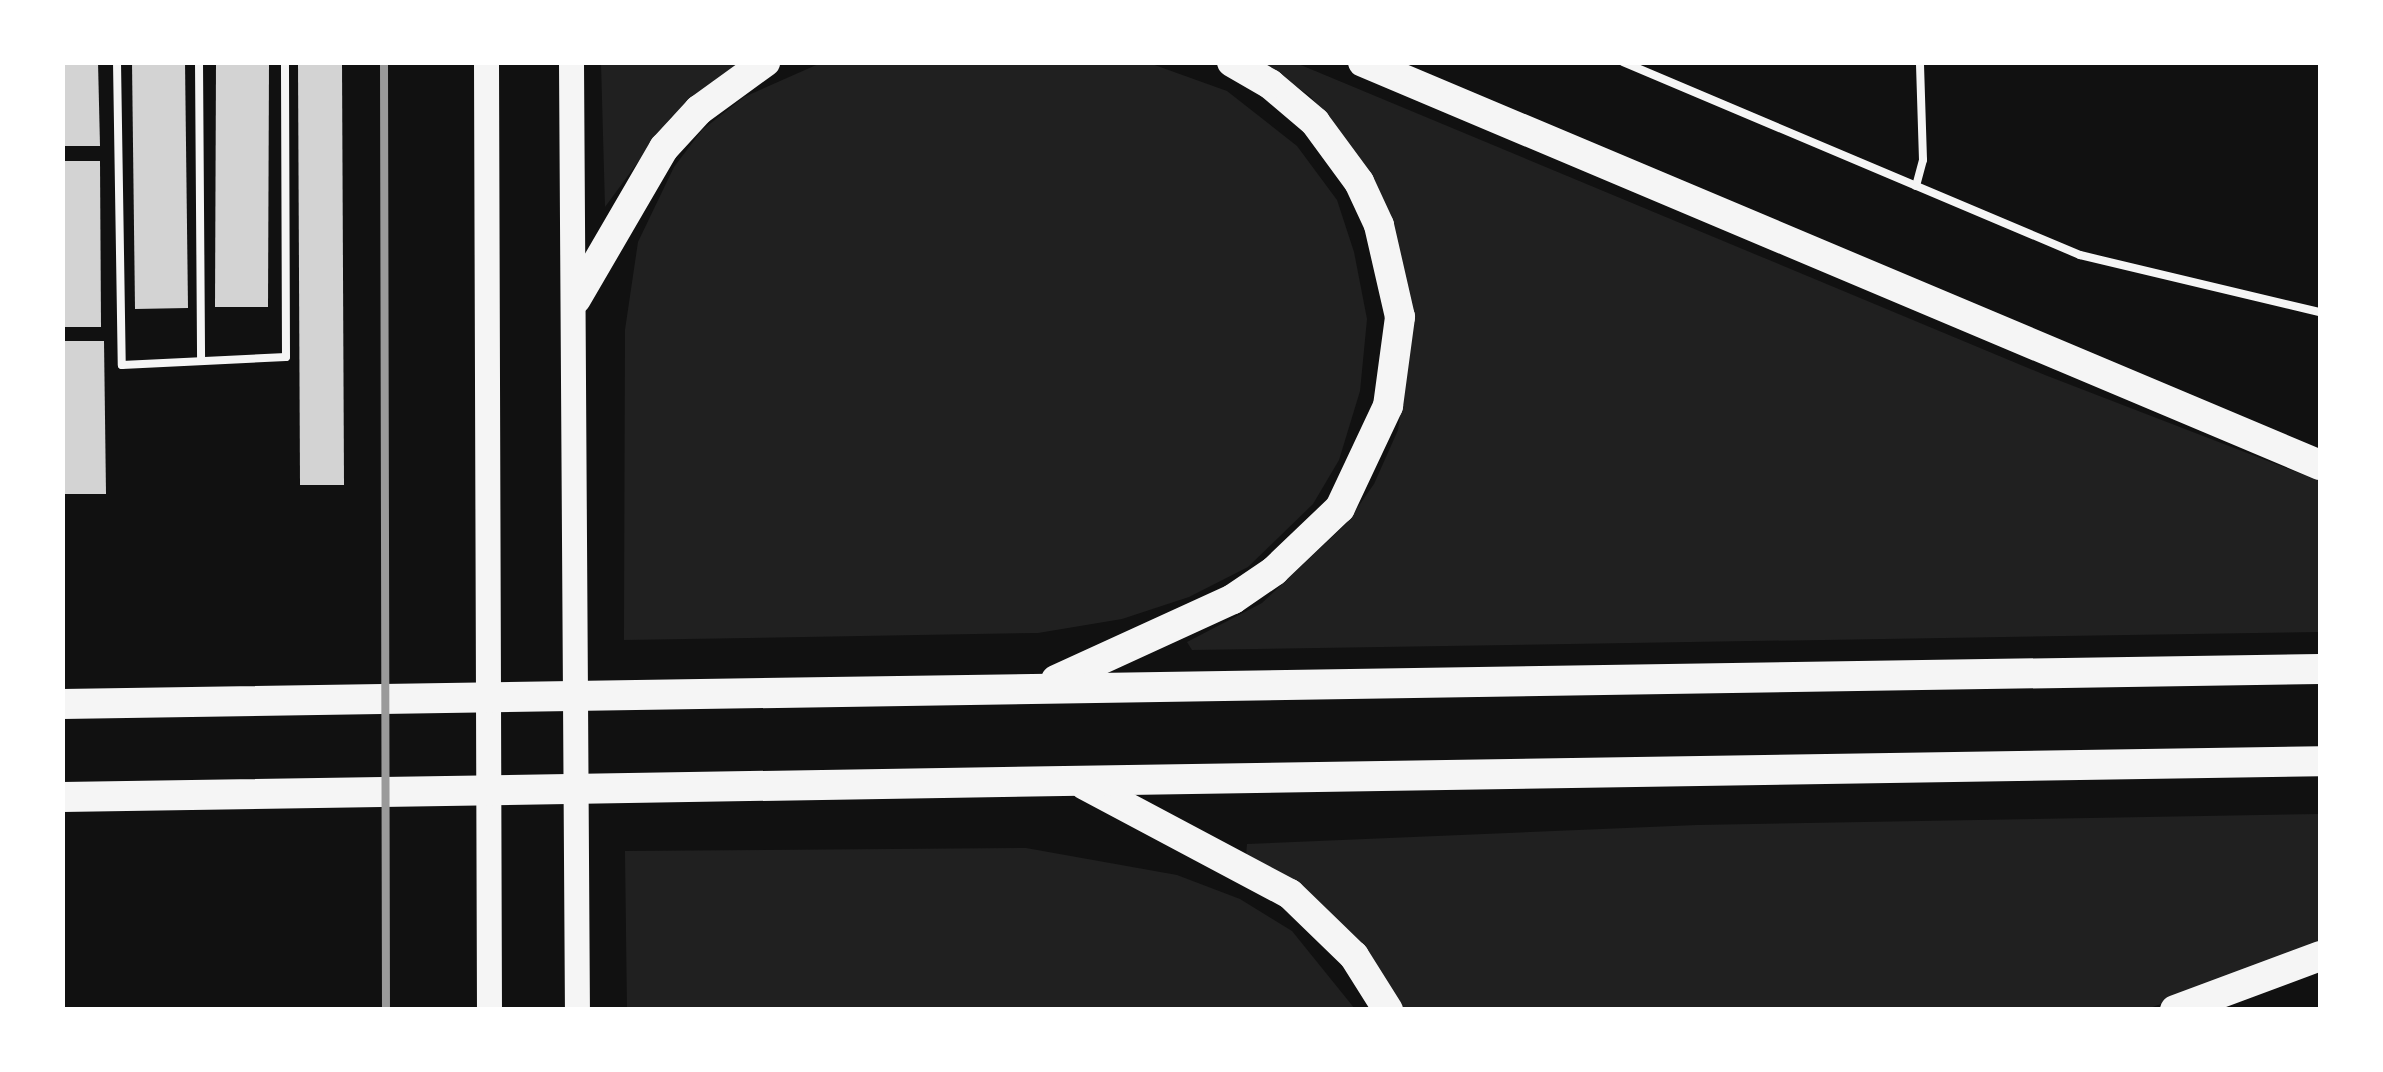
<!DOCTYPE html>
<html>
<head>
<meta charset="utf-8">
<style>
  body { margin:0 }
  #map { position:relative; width:2383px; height:1072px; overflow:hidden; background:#111; font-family:"Titillium Web",sans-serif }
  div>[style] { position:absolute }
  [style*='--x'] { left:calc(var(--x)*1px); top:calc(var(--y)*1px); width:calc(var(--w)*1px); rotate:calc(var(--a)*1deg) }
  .green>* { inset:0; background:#202020 }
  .building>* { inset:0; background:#d3d3d3 }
  .service>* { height:8px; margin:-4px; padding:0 4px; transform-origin:4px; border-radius:4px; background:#f5f5f5 }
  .primary>* { height:25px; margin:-12.5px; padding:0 12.5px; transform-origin:12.5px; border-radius:12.5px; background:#f5f5f5 }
  .motorway>* { height:30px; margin:-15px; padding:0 15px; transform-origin:15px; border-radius:15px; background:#f5f5f5 }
  .rail>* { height:8px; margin:-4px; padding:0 4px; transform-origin:4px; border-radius:4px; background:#9a9a9a }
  span { translate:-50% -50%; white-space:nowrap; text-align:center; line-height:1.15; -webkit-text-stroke:10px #fff; paint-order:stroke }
  .frame { position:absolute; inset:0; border:65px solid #fff; pointer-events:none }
</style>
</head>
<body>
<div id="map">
  <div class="green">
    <i style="clip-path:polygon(823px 62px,1149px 63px,1227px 91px,1297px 146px,1337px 200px,1354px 252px,1367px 319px,1360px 391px,1339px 460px,1313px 504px,1248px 567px,1189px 597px,1122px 619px,1038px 633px,624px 640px,625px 330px,638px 242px,674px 167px,702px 130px,744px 97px)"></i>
    <i style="clip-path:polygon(601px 63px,740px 63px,671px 117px,605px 207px)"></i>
    <i style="clip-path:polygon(1262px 63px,1296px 63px,2045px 375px,2320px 481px,2320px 632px,1192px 650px,1187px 642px,1262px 603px,1346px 524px,1374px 484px,1398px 430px,1409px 356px,1412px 313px,1394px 232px,1338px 131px,1310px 96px)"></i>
    <i style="clip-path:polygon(2320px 814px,2320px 947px,2147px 1009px,1399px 1009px,1246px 857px,1247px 844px,1697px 825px)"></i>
    <i style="clip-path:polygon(1026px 848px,1177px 875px,1240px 899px,1292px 931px,1355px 1009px,627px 1009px,625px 851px)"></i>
  </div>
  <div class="building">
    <i style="clip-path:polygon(62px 62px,98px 62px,100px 146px,62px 146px)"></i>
    <i style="clip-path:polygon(132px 62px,185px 62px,188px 308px,135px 309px)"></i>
    <i style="clip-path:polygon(216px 62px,269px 62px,268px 307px,215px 307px)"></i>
    <i style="clip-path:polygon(298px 62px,342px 62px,344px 485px,300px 485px)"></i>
    <i style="clip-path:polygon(62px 161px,100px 161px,101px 327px,62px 327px)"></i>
    <i style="clip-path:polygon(62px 341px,104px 341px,106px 494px,62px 494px)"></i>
  </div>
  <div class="service">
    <i style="--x:117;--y:62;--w:303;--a:89.1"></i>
    <i style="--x:122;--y:365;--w:164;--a:-2.8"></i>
    <i style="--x:286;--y:357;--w:295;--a:-90.2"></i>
    <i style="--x:199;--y:62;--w:299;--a:89.6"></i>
    <i style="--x:1623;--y:62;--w:496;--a:22.9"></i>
    <i style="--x:2080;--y:255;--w:247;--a:13.4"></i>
    <i style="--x:1916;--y:186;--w:27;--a:-75"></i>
    <i style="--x:1923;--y:160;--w:98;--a:-91.8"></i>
  </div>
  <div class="primary">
    <i style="--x:486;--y:62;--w:948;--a:89.82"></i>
    <i style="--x:571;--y:62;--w:948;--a:89.64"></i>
  </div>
  <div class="motorway">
    <i style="--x:1363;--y:62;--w:1038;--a:22.84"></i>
    <i style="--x:576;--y:299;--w:175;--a:-59.8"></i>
    <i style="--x:664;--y:148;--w:52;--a:-47.4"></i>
    <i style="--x:699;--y:110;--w:82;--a:-36"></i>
    <i style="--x:1056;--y:680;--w:195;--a:-24.6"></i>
    <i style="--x:1233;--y:599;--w:50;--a:-34.3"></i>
    <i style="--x:1274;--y:571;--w:91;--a:-43.7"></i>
    <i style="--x:1340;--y:508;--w:113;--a:-64.8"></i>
    <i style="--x:1388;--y:406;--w:90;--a:-82.3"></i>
    <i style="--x:1400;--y:317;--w:94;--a:-102.9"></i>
    <i style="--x:1379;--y:225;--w:47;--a:-114.9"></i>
    <i style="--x:1359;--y:182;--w:74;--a:-126.3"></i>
    <i style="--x:1315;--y:122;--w:59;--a:-139.8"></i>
    <i style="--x:1270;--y:84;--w:44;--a:-149.9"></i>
    <i style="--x:62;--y:704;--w:2258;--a:-0.89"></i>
    <i style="--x:1085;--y:785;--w:232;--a:28"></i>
    <i style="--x:1290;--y:894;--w:89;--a:44.1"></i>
    <i style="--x:1354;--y:956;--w:64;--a:57.8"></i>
    <i style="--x:62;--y:797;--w:2258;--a:-0.91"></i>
    <i style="--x:2175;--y:1010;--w:155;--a:-20.4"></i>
  </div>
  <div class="rail">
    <i style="--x:384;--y:62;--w:948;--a:89.88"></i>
  </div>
  <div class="frame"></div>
</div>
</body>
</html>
